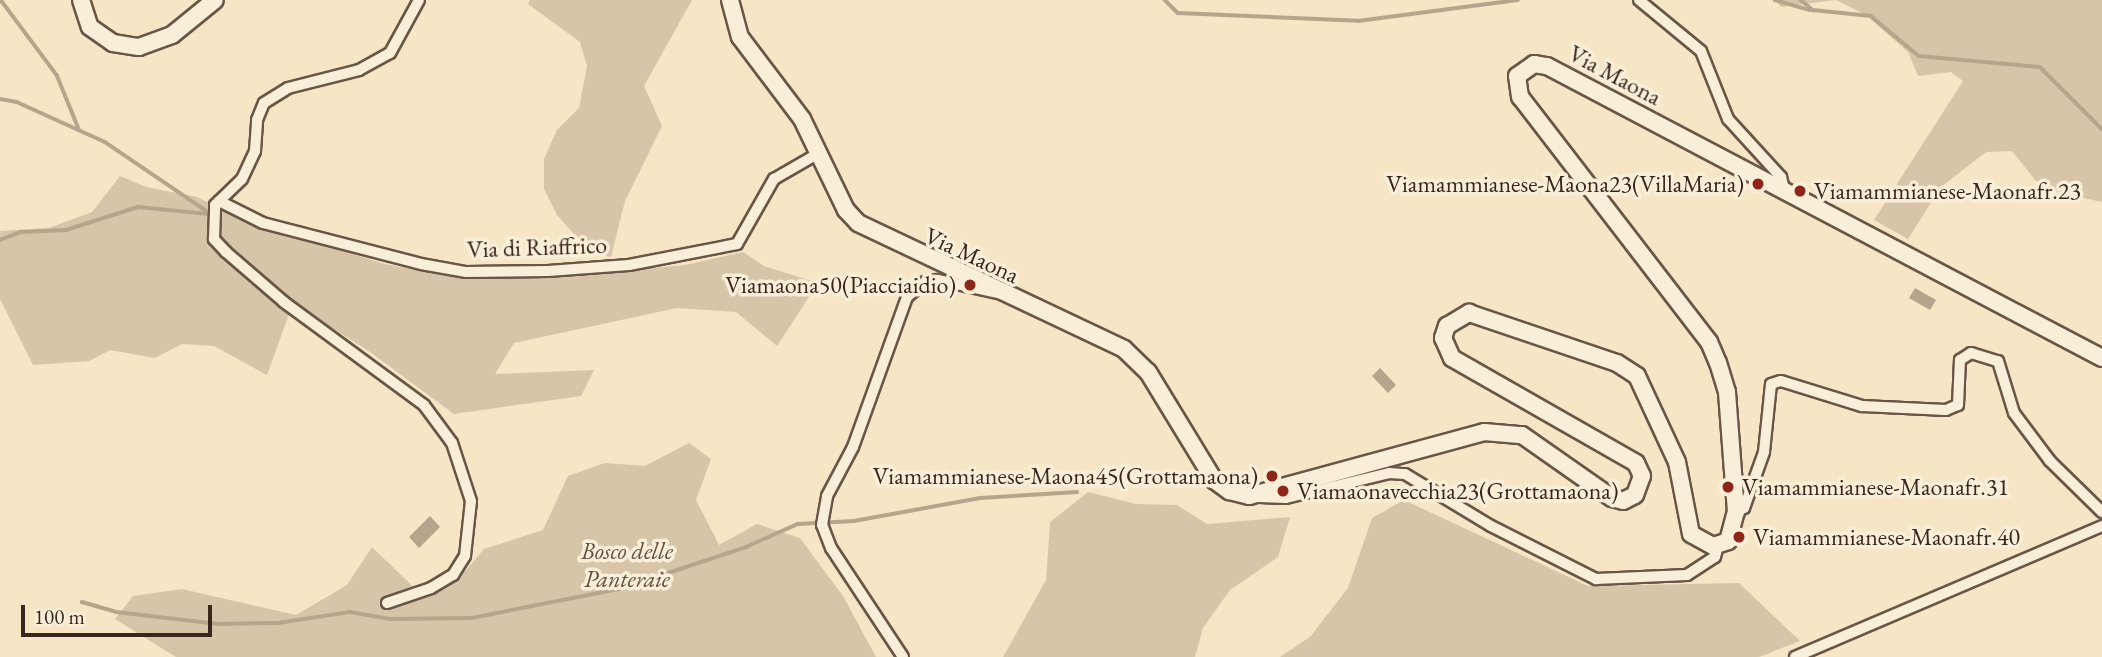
<!DOCTYPE html>
<html>
<head>
<meta charset="utf-8">
<style>
  body { margin:0 }
  #map { position:relative; width:2102px; height:657px; overflow:hidden; background:#f6e6c5; font-family:"EB Garamond",serif }
  div>[style] { position:absolute }
  [style*='--x'] { left:calc(var(--x)*1px); top:calc(var(--y)*1px); width:calc(var(--w)*1px); rotate:calc(var(--a)*1deg) }
  .green>* { inset:0; background:#d6c5a8 }
  .water>* { inset:0; background:#b6a58c }
  .stream>* { height:3.5px; margin:-1.75px; padding:0 1.75px; transform-origin:1.75px; border-radius:1.75px; background:#b6a58c }
  .roads { filter:drop-shadow(2px 0 #695646) drop-shadow(-2px 0 #695646) drop-shadow(0 2px #695646) drop-shadow(0 -2px #695646) }
  .minor>* { height:10px; margin:-5px; padding:0 5px; transform-origin:5px; border-radius:5px; background:#f9efd9 }
  .secondary>* { height:16px; margin:-8px; padding:0 8px; transform-origin:8px; border-radius:8px; background:#f9efd9 }
  .dots>* { width:19px; height:19px; translate:-50% -50%; box-sizing:border-box; border:4px solid #f9efd9; border-radius:50% }
  span { translate:-50% -50%; white-space:nowrap; text-align:center; line-height:1.15; -webkit-text-stroke:7px #f9efd9; paint-order:stroke }
  .street-label { font-size:24px; color:#3a261c }
  .poi-label { font-size:24px; color:#3a261c }
  .right { translate:-100% -50%; text-align:right }
  .left { translate:0 -50%; text-align:left }
  .park-label { font-size:24px; color:#614e3f; font-style:italic }
  .scale { position:absolute; left:21px; top:605px; width:191px; height:32px; box-sizing:border-box; border:4px solid #3a261c; border-top:0; padding-left:9px; font-size:21px; line-height:24px; white-space:nowrap; color:#3a261c; -webkit-text-stroke:5px #f9efd9; paint-order:stroke }
</style>
</head>
<body>
<div id="map">
  <div class="green">
    <i style="clip-path:polygon(530px 0,692px 0,644px 86px,662px 126px,625px 201px,611px 257px,590px 252px,557px 215px,544px 189px,544px 159px,557px 130px,579px 108px,587px 66px,580px 42px,528px 4px)"></i>
    <i style="clip-path:polygon(1775px 0,2102px 0,2102px 202px,2061px 193px,2036px 181px,2012px 151px,1986px 152px,1941px 187px,1908px 239px,1874px 220px,1963px 81px,1951px 72px,1918px 76px,1908px 52px,1866px 15px,1836px 0,1781px 7px)"></i>
    <i style="clip-path:polygon(120px 176px,146px 187px,197px 197px,246px 221px,385px 264px,447px 276px,556px 277px,685px 265px,743px 252px,764px 266px,818px 283px,777px 346px,736px 312px,677px 308px,514px 343px,495px 374px,594px 370px,581px 396px,454px 414px,370px 352px,293px 303px,267px 375px,214px 346px,182px 344px,155px 358px,110px 350px,89px 361px,33px 365px,0 299px,0 231px,49px 228px,92px 212px)"></i>
    <i style="clip-path:polygon(689px 443px,711px 459px,696px 500px,719px 545px,757px 524px,800px 538px,843px 596px,876px 657px,176px 657px,115px 619px,133px 596px,182px 589px,296px 615px,347px 585px,372px 547px,425px 598px,456px 582px,484px 549px,543px 530px,568px 476px,605px 463px,645px 466px)"></i>
    <i style="clip-path:polygon(1088px 492px,1136px 504px,1177px 505px,1207px 524px,1290px 517px,1278px 557px,1230px 590px,1203px 628px,1195px 657px,1003px 657px,1046px 580px,1050px 522px)"></i>
    <i style="clip-path:polygon(1404px 500px,1588px 586px,1739px 583px,1800px 641px,1759px 657px,1280px 657px,1310px 637px,1348px 588px,1372px 518px)"></i>
  </div>
  <div class="water">
    <i style="clip-path:polygon(1915px 288px,1936px 300px,1930px 310px,1909px 298px)"></i>
    <i style="clip-path:polygon(1380px 368px,1396px 385px,1388px 393px,1372px 376px)"></i>
    <i style="clip-path:polygon(430px 516px,440px 527px,419px 548px,409px 537px)"></i>
  </div>
  <div class="stream">
    <i style="--x:1;--y:0;--w:94;--a:53.3"></i>
    <i style="--x:57;--y:75;--w:58;--a:67.8"></i>
    <i style="--x:1165;--y:0;--w:18;--a:45"></i>
    <i style="--x:1178;--y:13;--w:180;--a:2.5"></i>
    <i style="--x:1358;--y:21;--w:161;--a:-7.5"></i>
    <i style="--x:1775;--y:0;--w:36;--a:16"></i>
    <i style="--x:1801;--y:0;--w:16;--a:40"></i>
    <i style="--x:1813;--y:10;--w:58;--a:5.9"></i>
    <i style="--x:1871;--y:16;--w:62;--a:39.8"></i>
    <i style="--x:1919;--y:56;--w:121;--a:5.2"></i>
    <i style="--x:2040;--y:67;--w:88;--a:45"></i>
    <i style="--x:0;--y:99;--w:17;--a:10"></i>
    <i style="--x:17;--y:102;--w:97;--a:24.4"></i>
    <i style="--x:105;--y:142;--w:128;--a:34.2"></i>
    <i style="--x:0;--y:240;--w:22;--a:-21"></i>
    <i style="--x:21;--y:232;--w:45;--a:-2.5"></i>
    <i style="--x:66;--y:230;--w:76;--a:-17.7"></i>
    <i style="--x:138;--y:207;--w:71;--a:5.6"></i>
    <i style="--x:82;--y:602;--w:35;--a:16"></i>
    <i style="--x:116;--y:612;--w:103;--a:6.7"></i>
    <i style="--x:218;--y:624;--w:60;--a:-1"></i>
    <i style="--x:278;--y:623;--w:73;--a:-8.7"></i>
    <i style="--x:350;--y:612;--w:41;--a:9.9"></i>
    <i style="--x:390;--y:619;--w:82;--a:-0.7"></i>
    <i style="--x:472;--y:618;--w:154;--a:-11.2"></i>
    <i style="--x:623;--y:588;--w:130;--a:-18.4"></i>
    <i style="--x:746;--y:547;--w:57;--a:-23.9"></i>
    <i style="--x:798;--y:524;--w:56;--a:-3.1"></i>
    <i style="--x:854;--y:521;--w:128;--a:-10.3"></i>
    <i style="--x:980;--y:498;--w:97;--a:-3.5"></i>
  </div>
  <div class="roads">
    <div class="minor">
      <i style="--x:1639;--y:0;--w:80;--a:39.4"></i>
      <i style="--x:1701;--y:51;--w:73;--a:68.3"></i>
      <i style="--x:1728;--y:119;--w:79;--a:47.6"></i>
      <i style="--x:1781;--y:177;--w:12;--a:76"></i>
      <i style="--x:219;--y:201;--w:49;--a:26.6"></i>
      <i style="--x:263;--y:223;--w:163;--a:14.5"></i>
      <i style="--x:421;--y:264;--w:46;--a:10.1"></i>
      <i style="--x:466;--y:272;--w:82;--a:-0.7"></i>
      <i style="--x:548;--y:271;--w:81;--a:-4.2"></i>
      <i style="--x:629;--y:265;--w:110;--a:-11"></i>
      <i style="--x:737;--y:244;--w:75;--a:-60.4"></i>
      <i style="--x:774;--y:179;--w:52;--a:-30"></i>
      <i style="--x:1259;--y:497;--w:27;--a:2"></i>
      <i style="--x:1286;--y:498;--w:106;--a:-13.6"></i>
      <i style="--x:1389;--y:473;--w:16;--a:4"></i>
      <i style="--x:1405;--y:474;--w:100;--a:31.2"></i>
      <i style="--x:1491;--y:526;--w:118;--a:26.8"></i>
      <i style="--x:1596;--y:579;--w:91;--a:-2.5"></i>
      <i style="--x:1687;--y:575;--w:33;--a:-33"></i>
      <i style="--x:1715;--y:557;--w:11;--a:-75"></i>
      <i style="--x:1736;--y:512;--w:9;--a:-27"></i>
      <i style="--x:1744;--y:508;--w:59;--a:-70.3"></i>
      <i style="--x:1764;--y:452;--w:68;--a:-84.1"></i>
      <i style="--x:1771;--y:384;--w:10;--a:-17"></i>
      <i style="--x:1781;--y:381;--w:85;--a:17.2"></i>
      <i style="--x:1862;--y:406;--w:84;--a:2.7"></i>
      <i style="--x:1946;--y:410;--w:13;--a:-23"></i>
      <i style="--x:1958;--y:405;--w:45;--a:-87.5"></i>
      <i style="--x:1960;--y:360;--w:13;--a:-32"></i>
      <i style="--x:1971;--y:353;--w:28;--a:17"></i>
      <i style="--x:1998;--y:361;--w:54;--a:72.9"></i>
      <i style="--x:2014;--y:413;--w:60;--a:53.1"></i>
      <i style="--x:2050;--y:461;--w:73;--a:44.4"></i>
      <i style="--x:387;--y:603;--w:46;--a:-18.8"></i>
      <i style="--x:431;--y:588;--w:26;--a:-31"></i>
      <i style="--x:453;--y:575;--w:22;--a:-58"></i>
      <i style="--x:465;--y:556;--w:55;--a:-83.8"></i>
      <i style="--x:471;--y:501;--w:61;--a:-108.1"></i>
      <i style="--x:452;--y:443;--w:47;--a:-126.4"></i>
      <i style="--x:424;--y:405;--w:174;--a:-143.7"></i>
      <i style="--x:284;--y:302;--w:77;--a:-139.2"></i>
      <i style="--x:226;--y:252;--w:18;--a:-133"></i>
      <i style="--x:214;--y:239;--w:34;--a:-88"></i>
      <i style="--x:215;--y:205;--w:37;--a:-44"></i>
      <i style="--x:242;--y:179;--w:31;--a:-65"></i>
      <i style="--x:255;--y:151;--w:31;--a:-86"></i>
      <i style="--x:257;--y:120;--w:18;--a:-68"></i>
      <i style="--x:264;--y:103;--w:28;--a:-32"></i>
      <i style="--x:288;--y:88;--w:73;--a:-14.2"></i>
      <i style="--x:359;--y:70;--w:35;--a:-29"></i>
      <i style="--x:390;--y:53;--w:60;--a:-61.3"></i>
      <i style="--x:903;--y:657;--w:131;--a:-123.4"></i>
      <i style="--x:831;--y:548;--w:25;--a:-111"></i>
      <i style="--x:822;--y:525;--w:29;--a:-80"></i>
      <i style="--x:827;--y:496;--w:55;--a:-62"></i>
      <i style="--x:853;--y:447;--w:159;--a:-70.2"></i>
      <i style="--x:907;--y:297;--w:23;--a:-40"></i>
      <i style="--x:925;--y:282;--w:13;--a:-9"></i>
      <i style="--x:938;--y:280;--w:66;--a:12.3"></i>
      <i style="--x:1795;--y:657;--w:334;--a:-23.1"></i>
    </div>
    <div class="secondary">
      <i style="--x:81;--y:0;--w:28;--a:72"></i>
      <i style="--x:90;--y:27;--w:28;--a:35"></i>
      <i style="--x:113;--y:43;--w:26;--a:9"></i>
      <i style="--x:139;--y:47;--w:35;--a:-20"></i>
      <i style="--x:172;--y:35;--w:55;--a:-39.1"></i>
      <i style="--x:730;--y:0;--w:38;--a:75"></i>
      <i style="--x:740;--y:37;--w:103;--a:52.9"></i>
      <i style="--x:802;--y:119;--w:101;--a:64.2"></i>
      <i style="--x:846;--y:210;--w:18;--a:47"></i>
      <i style="--x:858;--y:223;--w:294;--a:25.3"></i>
      <i style="--x:1124;--y:349;--w:33;--a:44"></i>
      <i style="--x:1148;--y:372;--w:127;--a:58.6"></i>
      <i style="--x:1214;--y:480;--w:19;--a:36"></i>
      <i style="--x:1229;--y:491;--w:21;--a:14"></i>
      <i style="--x:1249;--y:496;--w:244;--a:-15.2"></i>
      <i style="--x:1484;--y:432;--w:38;--a:5"></i>
      <i style="--x:1522;--y:435;--w:110;--a:35"></i>
      <i style="--x:1612;--y:498;--w:11;--a:15"></i>
      <i style="--x:1623;--y:501;--w:13;--a:-27"></i>
      <i style="--x:1635;--y:495;--w:20;--a:-70"></i>
      <i style="--x:1642;--y:476;--w:14;--a:-115"></i>
      <i style="--x:1636;--y:463;--w:212;--a:-150.3"></i>
      <i style="--x:1452;--y:358;--w:22;--a:-114"></i>
      <i style="--x:1443;--y:338;--w:13;--a:-72"></i>
      <i style="--x:1447;--y:326;--w:26;--a:-31"></i>
      <i style="--x:1469;--y:313;--w:156;--a:18.7"></i>
      <i style="--x:1617;--y:363;--w:24;--a:33"></i>
      <i style="--x:1637;--y:376;--w:95;--a:65.1"></i>
      <i style="--x:1677;--y:462;--w:73;--a:79"></i>
      <i style="--x:1691;--y:534;--w:25;--a:29"></i>
      <i style="--x:1713;--y:546;--w:16;--a:-18"></i>
      <i style="--x:1728;--y:541;--w:30;--a:-75"></i>
      <i style="--x:1736;--y:512;--w:120;--a:-94.3"></i>
      <i style="--x:1727;--y:392;--w:30;--a:-107"></i>
      <i style="--x:1718;--y:363;--w:23;--a:-113"></i>
      <i style="--x:1709;--y:342;--w:309;--a:-127.6"></i>
      <i style="--x:1520;--y:97;--w:21;--a:-98"></i>
      <i style="--x:1517;--y:76;--w:21;--a:-35"></i>
      <i style="--x:1534;--y:64;--w:13;--a:9"></i>
      <i style="--x:1547;--y:66;--w:627;--a:27.75"></i>
    </div>
  </div>
  <div class="dots">
    <i style="left:1758px;top:184px;background:#8f2418"></i>
    <i style="left:1800px;top:191px;background:#8f2418"></i>
    <i style="left:970px;top:285px;background:#8f2418"></i>
    <i style="left:1272px;top:476px;background:#8f2418"></i>
    <i style="left:1728px;top:487px;background:#8f2418"></i>
    <i style="left:1283px;top:491px;background:#8f2418"></i>
    <i style="left:1739px;top:537px;background:#8f2418"></i>
  </div>
  <div class="street-label">
    <span style="left:1615px;top:75px;rotate:28deg">Via Maona</span>
    <span style="left:537px;top:247px;rotate:-2deg">Via di Riaffrico</span>
    <span style="left:972px;top:255px;rotate:25deg">Via Maona</span>
  </div>
  <div class="poi-label">
    <span class="right" style="left:1744px;top:184px">Viamammianese-Maona23(VillaMaria)</span>
    <span class="left" style="left:1814px;top:191px">Viamammianese-Maonafr.23</span>
    <span class="right" style="left:956px;top:285px">Viamaona50(Piacciaidio)</span>
    <span class="right" style="left:1258px;top:476px">Viamammianese-Maona45(Grottamaona)</span>
    <span class="left" style="left:1742px;top:487px">Viamammianese-Maonafr.31</span>
    <span class="left" style="left:1297px;top:491px">Viamaonavecchia23(Grottamaona)</span>
    <span class="left" style="left:1753px;top:537px">Viamammianese-Maonafr.40</span>
  </div>
  <div class="park-label">
    <span style="left:627px;top:565px">Bosco delle<br>Panteraie</span>
  </div>
  <div class="scale">100 m</div>
</div>
</body>
</html>
